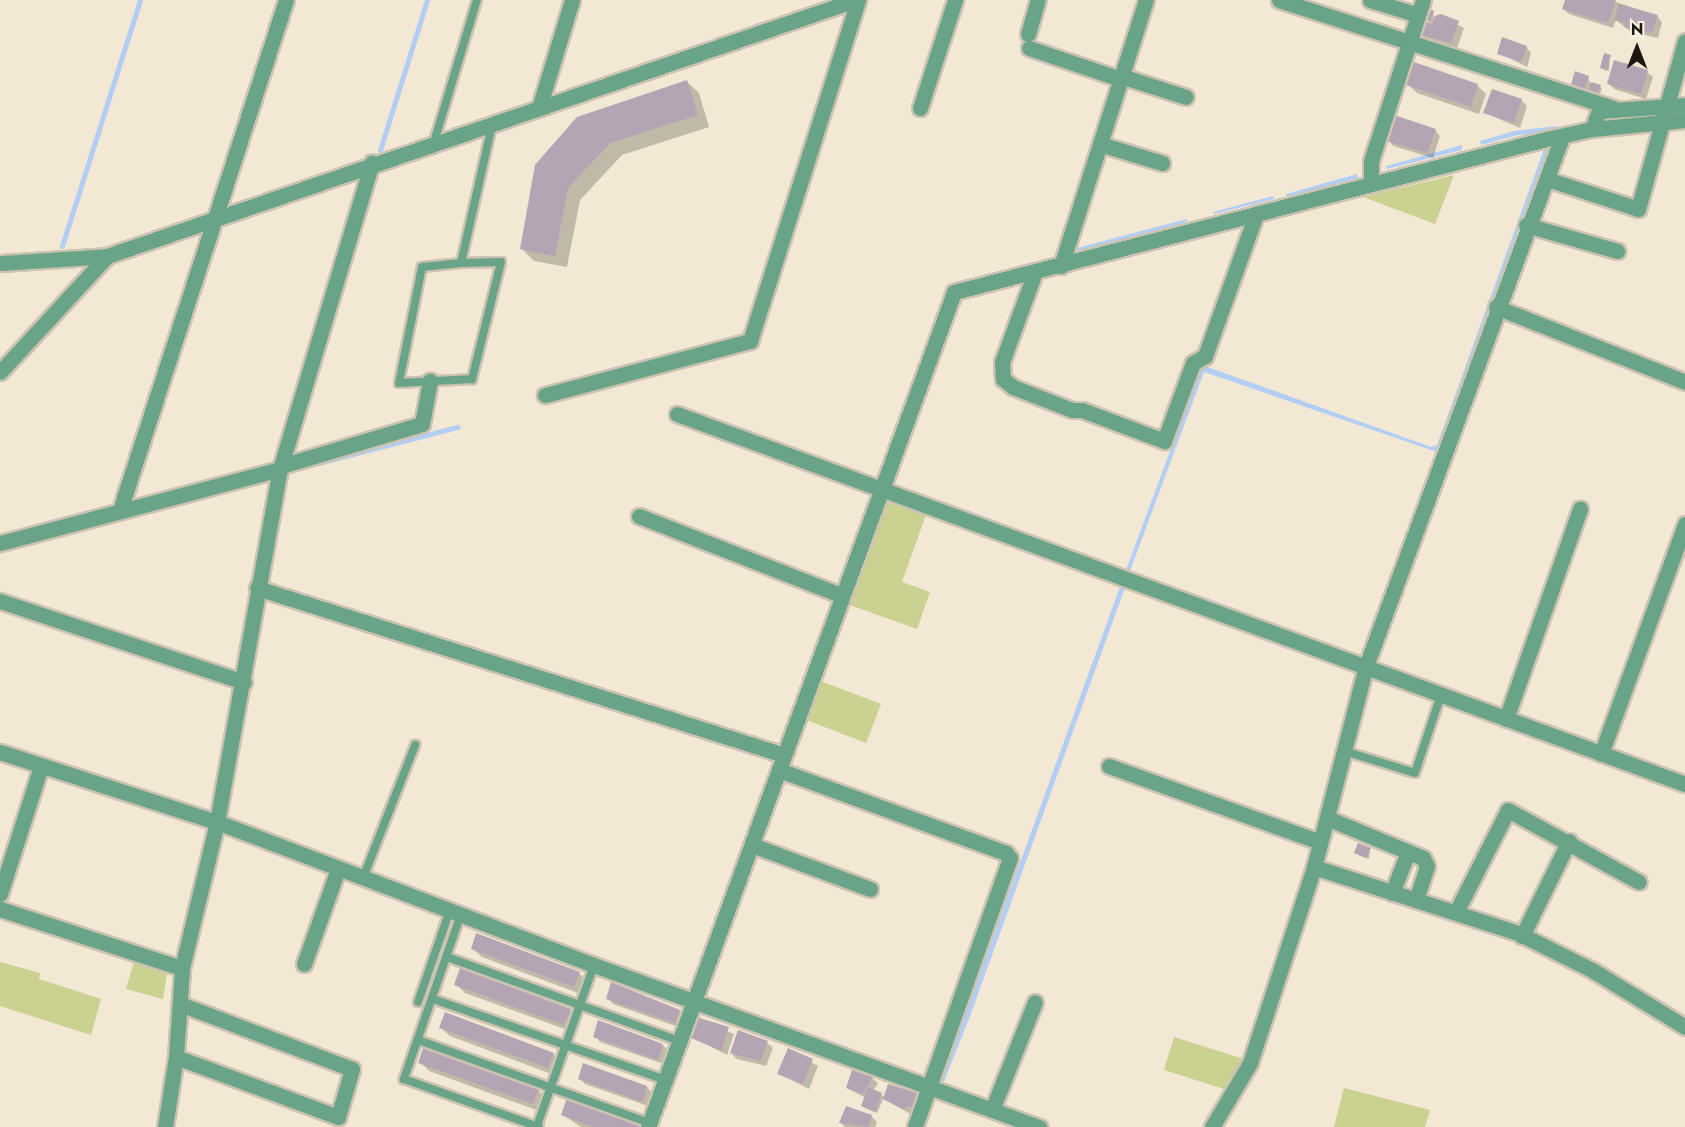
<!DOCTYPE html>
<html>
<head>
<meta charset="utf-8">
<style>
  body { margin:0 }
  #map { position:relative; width:1685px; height:1127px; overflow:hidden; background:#f2e8d3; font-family:Jost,sans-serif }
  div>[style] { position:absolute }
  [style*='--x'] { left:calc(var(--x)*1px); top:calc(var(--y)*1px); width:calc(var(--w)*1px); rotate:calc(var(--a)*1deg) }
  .green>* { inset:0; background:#cad191 }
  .water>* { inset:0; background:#b2cef5 }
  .shadow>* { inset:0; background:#0003 }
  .stream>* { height:5px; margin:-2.5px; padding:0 2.5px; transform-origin:2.5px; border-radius:2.5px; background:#b2cef5 }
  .building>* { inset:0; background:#b5a4b4 }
  .roads { filter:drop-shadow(2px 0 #ccc3b0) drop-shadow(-2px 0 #ccc3b0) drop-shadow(0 2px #ccc3b0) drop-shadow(0 -2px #ccc3b0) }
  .service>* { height:8px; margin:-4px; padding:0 4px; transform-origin:4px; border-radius:4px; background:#6aa488 }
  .minor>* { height:15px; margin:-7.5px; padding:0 7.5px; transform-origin:7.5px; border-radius:7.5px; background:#6aa488 }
  .tertiary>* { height:15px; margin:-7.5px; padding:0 7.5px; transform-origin:7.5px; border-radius:7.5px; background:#6aa488 }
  span { translate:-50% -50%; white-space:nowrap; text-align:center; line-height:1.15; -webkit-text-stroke:4.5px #fdf5e4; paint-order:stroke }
  .north { position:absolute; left:1607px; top:18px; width:60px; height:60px; -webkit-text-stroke:4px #fdf5e4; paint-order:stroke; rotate:0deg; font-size:16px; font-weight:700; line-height:24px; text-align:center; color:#1d1912 }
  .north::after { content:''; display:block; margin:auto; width:21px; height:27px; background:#1d1912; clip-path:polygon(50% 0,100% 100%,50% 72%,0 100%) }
</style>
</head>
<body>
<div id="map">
  <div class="green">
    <i style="clip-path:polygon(1454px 175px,1435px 224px,1363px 197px)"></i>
    <i style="clip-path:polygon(886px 497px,927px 512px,902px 582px,930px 592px,917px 629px,847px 604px)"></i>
    <i style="clip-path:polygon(818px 680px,881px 704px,866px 743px,804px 719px)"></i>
    <i style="clip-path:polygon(0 962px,40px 973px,39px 979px,101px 999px,91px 1035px,0 1006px)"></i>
    <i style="clip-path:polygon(134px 962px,167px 973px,163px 999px,126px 989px)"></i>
    <i style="clip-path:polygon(1174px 1037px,1244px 1059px,1224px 1089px,1164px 1070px)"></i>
    <i style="clip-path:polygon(1344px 1088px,1430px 1110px,1425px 1127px,1334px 1127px)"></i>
  </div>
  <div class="water">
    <i style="clip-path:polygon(1557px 126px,1557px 131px,1518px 135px,1481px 145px,1480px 141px,1514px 131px)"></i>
    <i style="clip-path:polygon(1462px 145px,1462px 150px,1387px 169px,1386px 166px)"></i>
    <i style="clip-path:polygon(1544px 149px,1549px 150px,1437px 452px,1204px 372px,1130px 571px,1126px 570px,1202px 365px,1431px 447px,1437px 445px)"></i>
    <i style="clip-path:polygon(1357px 174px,1358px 178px,1286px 197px,1286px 194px)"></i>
    <i style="clip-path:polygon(1273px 196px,1274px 199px,1214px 214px,1213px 212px)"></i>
    <i style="clip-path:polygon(1187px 219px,1187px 222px,1073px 253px,1073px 249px)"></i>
    <i style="clip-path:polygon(1121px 584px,1126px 585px,969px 1019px,943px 1084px,940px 1084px)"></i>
  </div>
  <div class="shadow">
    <i style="clip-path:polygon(1567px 0,1610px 0,1657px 16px,1662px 22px,1658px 38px,1631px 32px,1616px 20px,1613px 28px,1569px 14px,1564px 9px)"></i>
    <i style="clip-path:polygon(1433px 12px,1434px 18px,1441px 16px,1464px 28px,1457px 48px,1427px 40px,1421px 34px,1433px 26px,1425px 18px)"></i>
    <i style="clip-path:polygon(1526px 47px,1531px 53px,1527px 67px,1499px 53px)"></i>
    <i style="clip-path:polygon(1610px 57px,1609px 71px,1604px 70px,1602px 67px)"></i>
    <i style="clip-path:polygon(1415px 64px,1478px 86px,1486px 94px,1479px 114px,1417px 93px,1408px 85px)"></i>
    <i style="clip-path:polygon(1647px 72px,1653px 77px,1646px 99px,1614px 89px,1608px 83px)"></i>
    <i style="clip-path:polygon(1588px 77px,1590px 83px,1602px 88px,1599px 97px,1572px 84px)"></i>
    <i style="clip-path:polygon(687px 82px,699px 93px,709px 127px,622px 155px,580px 200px,567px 267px,534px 261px,522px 249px,537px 166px)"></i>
    <i style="clip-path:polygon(1521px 100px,1527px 106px,1520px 128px,1485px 113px)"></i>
    <i style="clip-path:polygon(1435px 130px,1440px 136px,1433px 158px,1393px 146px,1388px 140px)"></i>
    <i style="clip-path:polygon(1370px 849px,1369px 859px,1358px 855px)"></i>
    <i style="clip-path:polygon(473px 949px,579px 973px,587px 982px,583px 995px,482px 957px)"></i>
    <i style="clip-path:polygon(456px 984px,570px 1010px,578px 1019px,573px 1032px,465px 993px)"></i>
    <i style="clip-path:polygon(608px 998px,679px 1011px,685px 1017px,681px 1028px,613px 1004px)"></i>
    <i style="clip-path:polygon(697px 1019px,734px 1034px,727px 1055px,691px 1036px)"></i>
    <i style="clip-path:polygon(441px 1028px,553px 1054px,562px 1063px,557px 1076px,450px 1036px)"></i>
    <i style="clip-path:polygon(595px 1036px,663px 1045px,668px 1051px,664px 1064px,600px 1042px)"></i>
    <i style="clip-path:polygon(767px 1043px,773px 1048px,766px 1066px,737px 1059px,731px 1053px)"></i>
    <i style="clip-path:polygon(789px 1050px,818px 1066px,809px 1089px,779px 1074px)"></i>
    <i style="clip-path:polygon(420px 1062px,538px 1090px,547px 1099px,542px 1112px,429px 1071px)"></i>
    <i style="clip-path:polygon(579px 1078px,647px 1087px,652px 1093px,648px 1106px,585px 1084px)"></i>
    <i style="clip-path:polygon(872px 1078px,878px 1083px,873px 1091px,885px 1097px,889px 1086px,920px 1113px,912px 1110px,910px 1114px,884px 1097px,877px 1113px,865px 1108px,866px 1098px,847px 1088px)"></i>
    <i style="clip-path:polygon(563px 1115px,640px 1127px,581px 1127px)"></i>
    <i style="clip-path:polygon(871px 1116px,877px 1122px,875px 1127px,845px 1127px,841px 1123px)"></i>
  </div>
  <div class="stream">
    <i style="--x:380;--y:150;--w:157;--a:-72.6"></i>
    <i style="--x:62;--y:246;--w:258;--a:-72.4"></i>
    <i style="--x:299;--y:468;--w:164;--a:-14.5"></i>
  </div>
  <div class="building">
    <i style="clip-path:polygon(1565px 0,1616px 0,1608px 23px,1562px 9px)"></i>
    <i style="clip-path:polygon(1619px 4px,1658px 15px,1652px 33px,1624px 27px,1625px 23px,1614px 20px)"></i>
    <i style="clip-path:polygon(1427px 8px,1434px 11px,1430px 21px,1423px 18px)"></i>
    <i style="clip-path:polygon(1441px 14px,1459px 21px,1451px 43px,1420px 35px,1425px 21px,1432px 24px,1435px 16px)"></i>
    <i style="clip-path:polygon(1502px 37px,1527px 46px,1521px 62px,1497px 54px)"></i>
    <i style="clip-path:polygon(1604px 53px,1611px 55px,1607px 70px,1600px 68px)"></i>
    <i style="clip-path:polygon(1614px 60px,1648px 70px,1641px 94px,1607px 84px)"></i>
    <i style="clip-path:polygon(1414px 62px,1478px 84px,1471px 107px,1406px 85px)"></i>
    <i style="clip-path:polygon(1575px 71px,1589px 76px,1584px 89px,1571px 84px)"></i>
    <i style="clip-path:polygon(687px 80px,698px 115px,610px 143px,568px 188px,555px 256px,520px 249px,535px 165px,577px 117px)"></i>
    <i style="clip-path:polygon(1591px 82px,1601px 85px,1597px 96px,1588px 92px)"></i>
    <i style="clip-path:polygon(1492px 89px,1522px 99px,1514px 123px,1483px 113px)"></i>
    <i style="clip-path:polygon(1394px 115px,1436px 129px,1427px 153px,1386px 141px)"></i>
    <i style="clip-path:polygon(1358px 843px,1371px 848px,1366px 858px,1354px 853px)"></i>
    <i style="clip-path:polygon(476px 933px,580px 972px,574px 987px,471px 949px)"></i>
    <i style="clip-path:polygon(460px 968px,571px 1009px,564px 1025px,454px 985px)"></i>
    <i style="clip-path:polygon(611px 982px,680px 1010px,675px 1023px,606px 999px)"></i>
    <i style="clip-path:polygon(445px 1012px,554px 1053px,548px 1068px,439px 1028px)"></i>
    <i style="clip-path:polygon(696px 1017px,729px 1027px,721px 1051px,689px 1037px)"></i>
    <i style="clip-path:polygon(598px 1020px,663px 1044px,658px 1060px,593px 1037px)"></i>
    <i style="clip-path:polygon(738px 1030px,768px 1041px,760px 1061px,730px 1053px)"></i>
    <i style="clip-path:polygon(424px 1046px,539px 1089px,533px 1104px,418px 1063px)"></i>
    <i style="clip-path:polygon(788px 1048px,813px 1059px,803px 1084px,777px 1074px)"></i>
    <i style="clip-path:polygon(583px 1063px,647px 1086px,643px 1102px,578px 1079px)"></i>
    <i style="clip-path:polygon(852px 1070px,873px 1077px,863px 1094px,846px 1088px)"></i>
    <i style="clip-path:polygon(888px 1084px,921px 1094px,915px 1109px,907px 1106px,904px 1110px,883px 1099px)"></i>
    <i style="clip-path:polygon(868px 1087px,882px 1093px,875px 1112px,861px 1106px)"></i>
    <i style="clip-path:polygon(567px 1098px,644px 1127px,593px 1127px,561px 1115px)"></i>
    <i style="clip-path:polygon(846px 1106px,872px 1115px,868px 1127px,839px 1123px)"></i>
  </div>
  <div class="roads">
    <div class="service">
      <i style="--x:434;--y:142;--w:148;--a:-73.2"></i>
      <i style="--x:461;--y:263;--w:40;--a:-1.4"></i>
      <i style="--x:501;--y:262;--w:121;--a:103.9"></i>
      <i style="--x:472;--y:379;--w:73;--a:176.9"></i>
      <i style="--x:399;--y:383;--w:118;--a:-78.8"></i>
      <i style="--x:422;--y:267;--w:39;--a:-6"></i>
      <i style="--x:461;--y:263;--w:141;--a:-77.3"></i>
      <i style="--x:1344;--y:751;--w:74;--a:17.2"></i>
      <i style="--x:1415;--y:773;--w:82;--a:-71.6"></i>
      <i style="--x:363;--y:878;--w:143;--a:-68.6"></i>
      <i style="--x:461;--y:914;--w:175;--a:109.1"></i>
      <i style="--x:404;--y:1079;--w:143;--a:19.6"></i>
      <i style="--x:447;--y:957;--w:247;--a:19.9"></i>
      <i style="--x:433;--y:999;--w:246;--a:19.2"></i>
      <i style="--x:418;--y:1002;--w:97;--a:-70.8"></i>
      <i style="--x:418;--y:1040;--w:246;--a:19.7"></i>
      <i style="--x:537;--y:1126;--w:171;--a:-70.5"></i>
    </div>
    <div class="minor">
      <i style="--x:1279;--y:0;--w:351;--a:17.9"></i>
      <i style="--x:1370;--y:0;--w:50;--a:17.4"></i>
      <i style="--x:1028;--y:34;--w:35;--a:-74"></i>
      <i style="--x:1029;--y:48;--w:96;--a:18.8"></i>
      <i style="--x:1121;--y:76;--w:68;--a:17.9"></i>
      <i style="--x:539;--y:108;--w:113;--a:-73"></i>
      <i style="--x:920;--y:108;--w:114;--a:-72"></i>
      <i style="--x:1592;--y:129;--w:19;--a:-69"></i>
      <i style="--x:1599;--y:111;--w:86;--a:-4"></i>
      <i style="--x:1100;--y:144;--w:65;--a:17"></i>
      <i style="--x:1547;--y:179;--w:96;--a:18.2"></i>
      <i style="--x:1638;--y:209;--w:174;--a:-74.4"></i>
      <i style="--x:1371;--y:184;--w:23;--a:-90"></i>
      <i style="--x:1371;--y:161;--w:169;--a:-72.1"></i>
      <i style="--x:1526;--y:225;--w:95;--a:15.9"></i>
      <i style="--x:1061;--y:266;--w:279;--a:-72.3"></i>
      <i style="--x:1035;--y:272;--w:96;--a:110.1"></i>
      <i style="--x:1002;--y:362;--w:17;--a:87"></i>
      <i style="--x:1003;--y:379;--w:13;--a:39"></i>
      <i style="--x:1013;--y:387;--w:63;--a:21.3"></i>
      <i style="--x:1072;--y:410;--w:10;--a:0"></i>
      <i style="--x:1082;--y:410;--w:88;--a:20.7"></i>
      <i style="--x:1164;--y:441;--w:83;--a:-69.6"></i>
      <i style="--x:1193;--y:363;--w:14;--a:-30"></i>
      <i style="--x:1205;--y:356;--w:151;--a:-70.2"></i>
      <i style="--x:1496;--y:307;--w:203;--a:21.6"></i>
      <i style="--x:0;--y:372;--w:158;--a:-47.3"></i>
      <i style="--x:545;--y:395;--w:212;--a:-14.8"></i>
      <i style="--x:750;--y:341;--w:358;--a:-72.4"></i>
      <i style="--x:677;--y:414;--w:1074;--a:20.16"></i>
      <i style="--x:281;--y:466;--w:147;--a:-16.6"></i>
      <i style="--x:422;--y:424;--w:44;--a:-79.5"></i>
      <i style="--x:120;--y:510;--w:536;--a:-71.97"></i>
      <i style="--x:639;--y:516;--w:217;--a:21.4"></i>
      <i style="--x:0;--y:543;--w:290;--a:-14.8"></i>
      <i style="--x:257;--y:588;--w:553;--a:17.58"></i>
      <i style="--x:0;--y:601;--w:257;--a:18.4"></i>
      <i style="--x:1506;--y:719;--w:223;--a:-70.6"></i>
      <i style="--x:0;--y:752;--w:228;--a:17.9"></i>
      <i style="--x:217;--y:822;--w:403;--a:20.8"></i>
      <i style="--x:594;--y:965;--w:474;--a:20"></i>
      <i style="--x:1601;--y:754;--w:245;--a:-69.9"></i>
      <i style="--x:1109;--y:766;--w:224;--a:19.8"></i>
      <i style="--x:779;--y:770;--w:242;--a:20.1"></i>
      <i style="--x:1006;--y:853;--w:6;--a:51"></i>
      <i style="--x:1010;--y:858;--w:285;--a:109.5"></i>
      <i style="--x:1327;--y:818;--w:104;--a:22.6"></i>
      <i style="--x:1423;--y:858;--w:9;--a:63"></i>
      <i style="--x:1427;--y:866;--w:36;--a:108"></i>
      <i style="--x:752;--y:845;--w:126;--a:20.4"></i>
      <i style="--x:1314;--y:867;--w:214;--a:17.9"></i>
      <i style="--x:1518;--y:933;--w:83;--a:26.6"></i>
      <i style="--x:1592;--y:970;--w:109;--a:31.5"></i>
      <i style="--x:1392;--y:893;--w:44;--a:-68.7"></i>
      <i style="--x:0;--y:894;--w:134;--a:-72.2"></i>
      <i style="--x:0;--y:909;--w:191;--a:18"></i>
      <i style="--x:1456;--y:912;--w:114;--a:-63"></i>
      <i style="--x:1508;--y:810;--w:149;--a:28.8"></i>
      <i style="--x:1522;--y:936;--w:106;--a:-63.7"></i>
      <i style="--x:304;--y:964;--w:101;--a:-70.3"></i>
      <i style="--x:176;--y:1057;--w:173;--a:20.3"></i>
      <i style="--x:338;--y:1117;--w:50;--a:-73.7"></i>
      <i style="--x:352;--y:1069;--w:184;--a:-159.3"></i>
      <i style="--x:992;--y:1110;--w:116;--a:-68.3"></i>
      <i style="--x:165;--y:1127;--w:71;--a:-81.1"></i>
      <i style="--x:176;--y:1057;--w:89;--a:-86.1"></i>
      <i style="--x:182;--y:968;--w:150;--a:-76.5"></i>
      <i style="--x:217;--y:822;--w:359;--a:-79.9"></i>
      <i style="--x:280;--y:469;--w:320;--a:-73.3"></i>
      <i style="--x:648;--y:1127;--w:889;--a:-69.87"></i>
      <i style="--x:954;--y:292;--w:611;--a:-14.49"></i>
      <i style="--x:1546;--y:139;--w:47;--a:-12.3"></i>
      <i style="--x:1592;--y:129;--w:93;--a:-5.5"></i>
      <i style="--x:1212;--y:1127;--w:74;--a:-59.3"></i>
      <i style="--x:1250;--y:1063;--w:206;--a:-71.9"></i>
      <i style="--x:1314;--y:867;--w:208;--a:-75.5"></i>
      <i style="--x:1366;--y:666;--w:564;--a:-69.67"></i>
    </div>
    <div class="tertiary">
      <i style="--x:0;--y:263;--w:107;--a:-3.7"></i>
      <i style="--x:107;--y:256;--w:791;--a:-18.89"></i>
    </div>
  </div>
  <div class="north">N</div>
</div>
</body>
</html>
